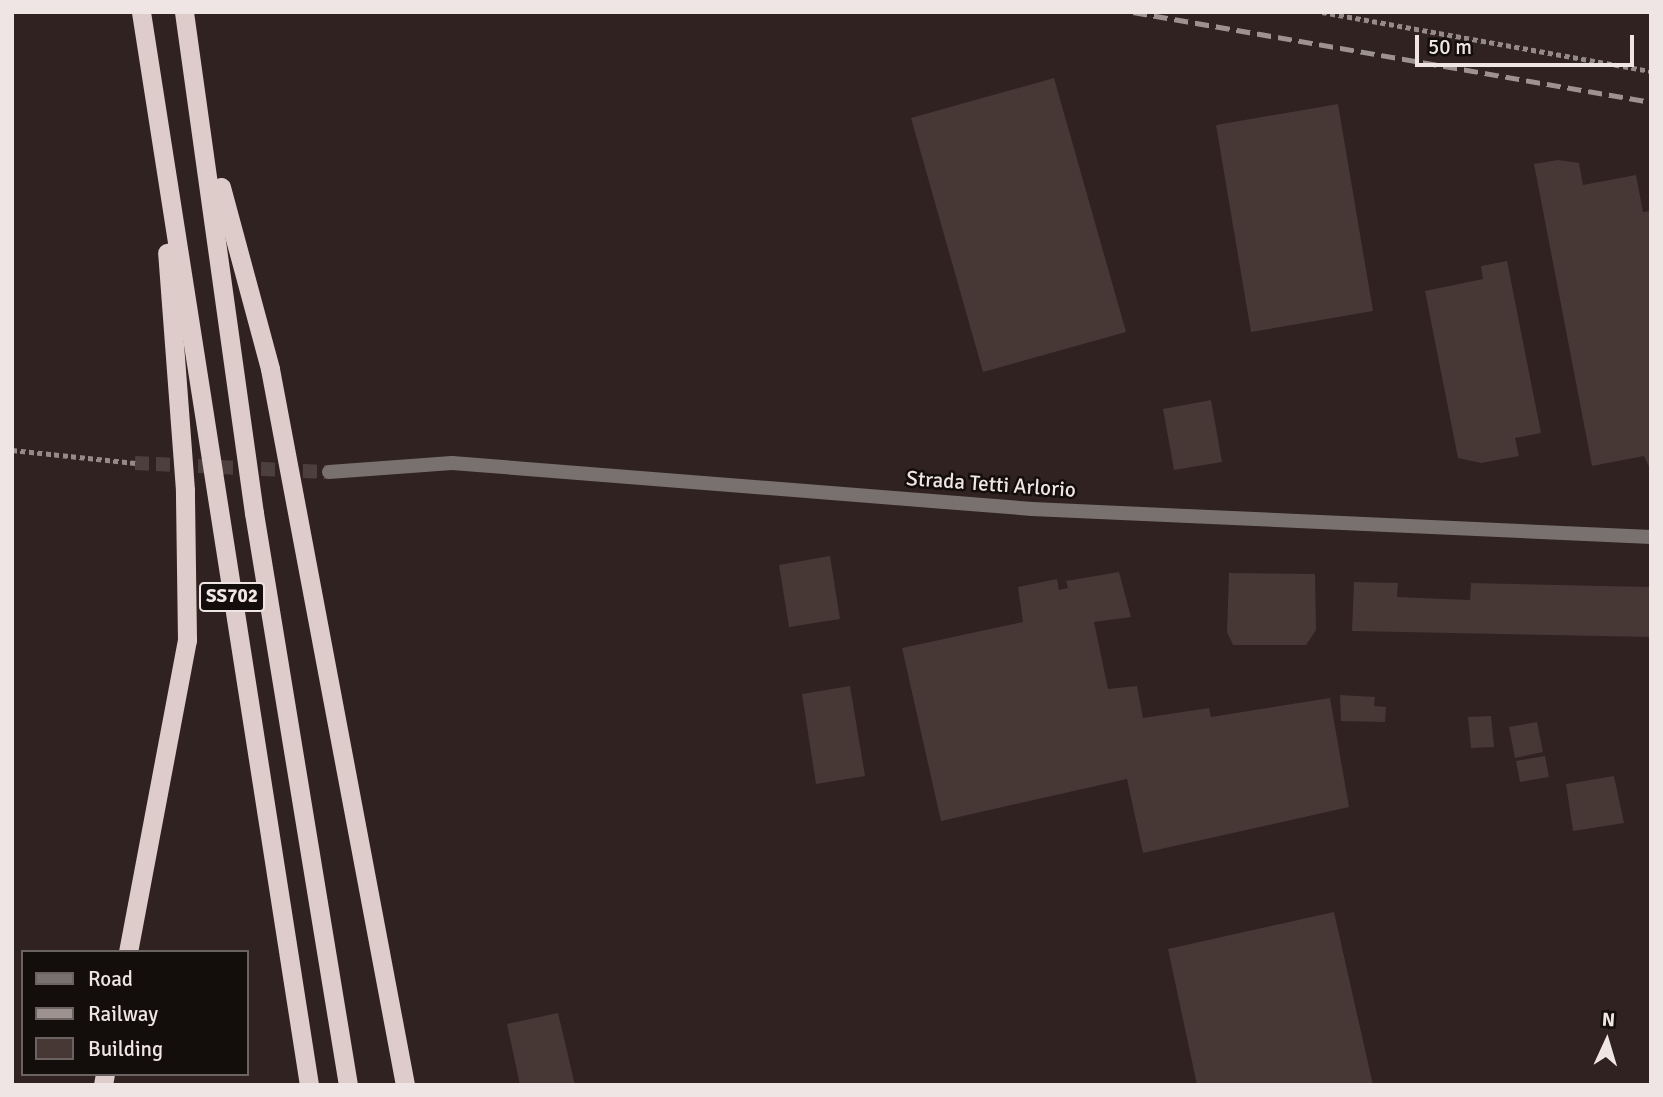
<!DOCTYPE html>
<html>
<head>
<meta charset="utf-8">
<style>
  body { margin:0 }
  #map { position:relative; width:1663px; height:1097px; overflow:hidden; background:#302220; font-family:Signika,sans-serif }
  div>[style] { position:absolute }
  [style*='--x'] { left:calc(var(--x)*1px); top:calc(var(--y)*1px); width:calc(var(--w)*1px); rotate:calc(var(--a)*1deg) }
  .building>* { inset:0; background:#473735 }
  .minor-tunnel>* { height:14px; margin-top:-7px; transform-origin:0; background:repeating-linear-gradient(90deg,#4d3f3d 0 14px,transparent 0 21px) }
  .path>* { height:4.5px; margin-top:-2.25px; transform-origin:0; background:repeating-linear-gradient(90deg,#968a89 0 5px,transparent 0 8.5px) }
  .minor>* { height:14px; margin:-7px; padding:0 7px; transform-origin:7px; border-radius:7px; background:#797170 }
  .trunk>* { height:19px; margin:-9.5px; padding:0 9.5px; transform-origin:9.5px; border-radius:9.5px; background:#deccca }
  .rail>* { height:5px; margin-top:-2.5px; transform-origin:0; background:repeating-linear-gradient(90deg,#9e9291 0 14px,transparent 0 21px) }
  span { translate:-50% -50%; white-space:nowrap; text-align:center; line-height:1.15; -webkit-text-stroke:5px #130d0c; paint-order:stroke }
  .shield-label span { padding:2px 5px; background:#130d0c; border:2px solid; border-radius:5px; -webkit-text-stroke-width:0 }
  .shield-label { font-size:19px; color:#efe5e4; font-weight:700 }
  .street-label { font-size:21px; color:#efe5e4 }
  .frame { position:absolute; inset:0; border:14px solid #efe5e4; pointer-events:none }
  .legend { position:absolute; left:21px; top:950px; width:228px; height:126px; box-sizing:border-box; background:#130d0c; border:2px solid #6b6362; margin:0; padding:9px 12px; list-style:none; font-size:21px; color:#efe5e4 }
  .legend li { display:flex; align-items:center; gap:14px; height:35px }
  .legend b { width:35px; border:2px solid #6b6362 }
  .north { position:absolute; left:1572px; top:1006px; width:70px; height:70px; -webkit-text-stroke:5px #130d0c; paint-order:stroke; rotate:4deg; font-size:19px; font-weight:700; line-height:28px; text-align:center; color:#efe5e4 }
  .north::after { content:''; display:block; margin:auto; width:24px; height:32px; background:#efe5e4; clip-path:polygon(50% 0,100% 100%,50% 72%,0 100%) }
  .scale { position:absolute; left:1415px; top:35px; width:219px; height:32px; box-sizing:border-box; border:4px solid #efe5e4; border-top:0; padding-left:9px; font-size:21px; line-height:24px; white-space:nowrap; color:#efe5e4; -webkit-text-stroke:5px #130d0c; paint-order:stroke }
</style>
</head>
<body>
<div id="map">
  <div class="building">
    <i style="clip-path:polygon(1054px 78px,1126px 332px,983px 372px,911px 118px)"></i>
    <i style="clip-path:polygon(1338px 104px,1373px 311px,1251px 332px,1216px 125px)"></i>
    <i style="clip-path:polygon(1558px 160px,1579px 163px,1583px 185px,1636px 175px,1643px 212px,1651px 211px,1651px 471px,1644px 456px,1592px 466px,1534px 164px)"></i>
    <i style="clip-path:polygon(1507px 261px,1541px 433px,1515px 438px,1519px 456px,1481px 463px,1458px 458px,1425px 291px,1483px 279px,1481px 266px)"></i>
    <i style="clip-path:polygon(1211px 400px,1222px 462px,1174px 470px,1163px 409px)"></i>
    <i style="clip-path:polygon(830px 556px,840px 619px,789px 627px,779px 565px)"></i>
    <i style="clip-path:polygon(1119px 572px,1131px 617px,1094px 622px,1108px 689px,1137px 686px,1143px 718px,1209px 708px,1211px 717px,1330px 698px,1349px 807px,1143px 853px,1127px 779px,941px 821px,902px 648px,1023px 622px,1018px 587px,1057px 579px,1059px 590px,1068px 588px,1066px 581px)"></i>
    <i style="clip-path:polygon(1229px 573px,1315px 574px,1316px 630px,1306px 645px,1233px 645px,1227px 632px)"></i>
    <i style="clip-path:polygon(1354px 582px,1398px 583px,1397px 597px,1470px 600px,1471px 583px,1651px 587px,1651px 637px,1352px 631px)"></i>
    <i style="clip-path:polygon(850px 686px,865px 776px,816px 784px,802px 694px)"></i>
    <i style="clip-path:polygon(1340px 695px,1375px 697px,1374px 706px,1386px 707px,1385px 722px,1341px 721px)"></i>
    <i style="clip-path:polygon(1491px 716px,1494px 747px,1471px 748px,1468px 717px)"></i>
    <i style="clip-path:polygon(1537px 722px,1543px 752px,1515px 758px,1509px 727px)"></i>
    <i style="clip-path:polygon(1545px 756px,1549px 777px,1520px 782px,1516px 761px)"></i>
    <i style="clip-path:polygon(1614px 776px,1624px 823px,1573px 831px,1566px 784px)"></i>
    <i style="clip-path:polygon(1334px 912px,1373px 1085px,1197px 1085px,1168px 949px)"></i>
    <i style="clip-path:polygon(558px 1013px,575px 1085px,520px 1085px,507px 1024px)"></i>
  </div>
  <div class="minor-tunnel">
    <i style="--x:135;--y:463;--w:194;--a:2.7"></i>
  </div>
  <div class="path">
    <i style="--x:1322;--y:12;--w:334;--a:10.2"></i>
    <i style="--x:12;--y:450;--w:124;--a:6"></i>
  </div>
  <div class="minor">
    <i style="--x:329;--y:472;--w:123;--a:-4.2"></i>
    <i style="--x:452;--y:463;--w:582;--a:4.53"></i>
    <i style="--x:1032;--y:509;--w:620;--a:2.59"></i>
  </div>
  <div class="trunk">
    <i style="--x:141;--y:12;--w:1086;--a:81.1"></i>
    <i style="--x:184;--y:12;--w:506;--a:82.05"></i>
    <i style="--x:254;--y:513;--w:580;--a:80.67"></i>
    <i style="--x:221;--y:187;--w:188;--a:74.9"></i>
    <i style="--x:270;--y:369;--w:729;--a:79.32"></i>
    <i style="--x:128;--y:952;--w:318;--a:-79.3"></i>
    <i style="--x:187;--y:640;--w:150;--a:-90.8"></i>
    <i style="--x:185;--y:490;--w:238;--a:-94.3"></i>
    <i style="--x:103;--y:1085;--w:11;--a:-80"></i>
  </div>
  <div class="rail">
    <i style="--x:1133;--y:12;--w:526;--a:9.86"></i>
  </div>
  <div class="shield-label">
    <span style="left:232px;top:597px">SS702</span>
  </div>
  <div class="street-label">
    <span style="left:991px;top:484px;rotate:4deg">Strada Tetti Arlorio</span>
  </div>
  <div class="frame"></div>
  <ul class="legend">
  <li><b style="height:9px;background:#797170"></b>Road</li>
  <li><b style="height:9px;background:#9e9291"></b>Railway</li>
  <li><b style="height:19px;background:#473735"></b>Building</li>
  </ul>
  <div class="north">N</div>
  <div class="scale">50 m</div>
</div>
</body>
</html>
